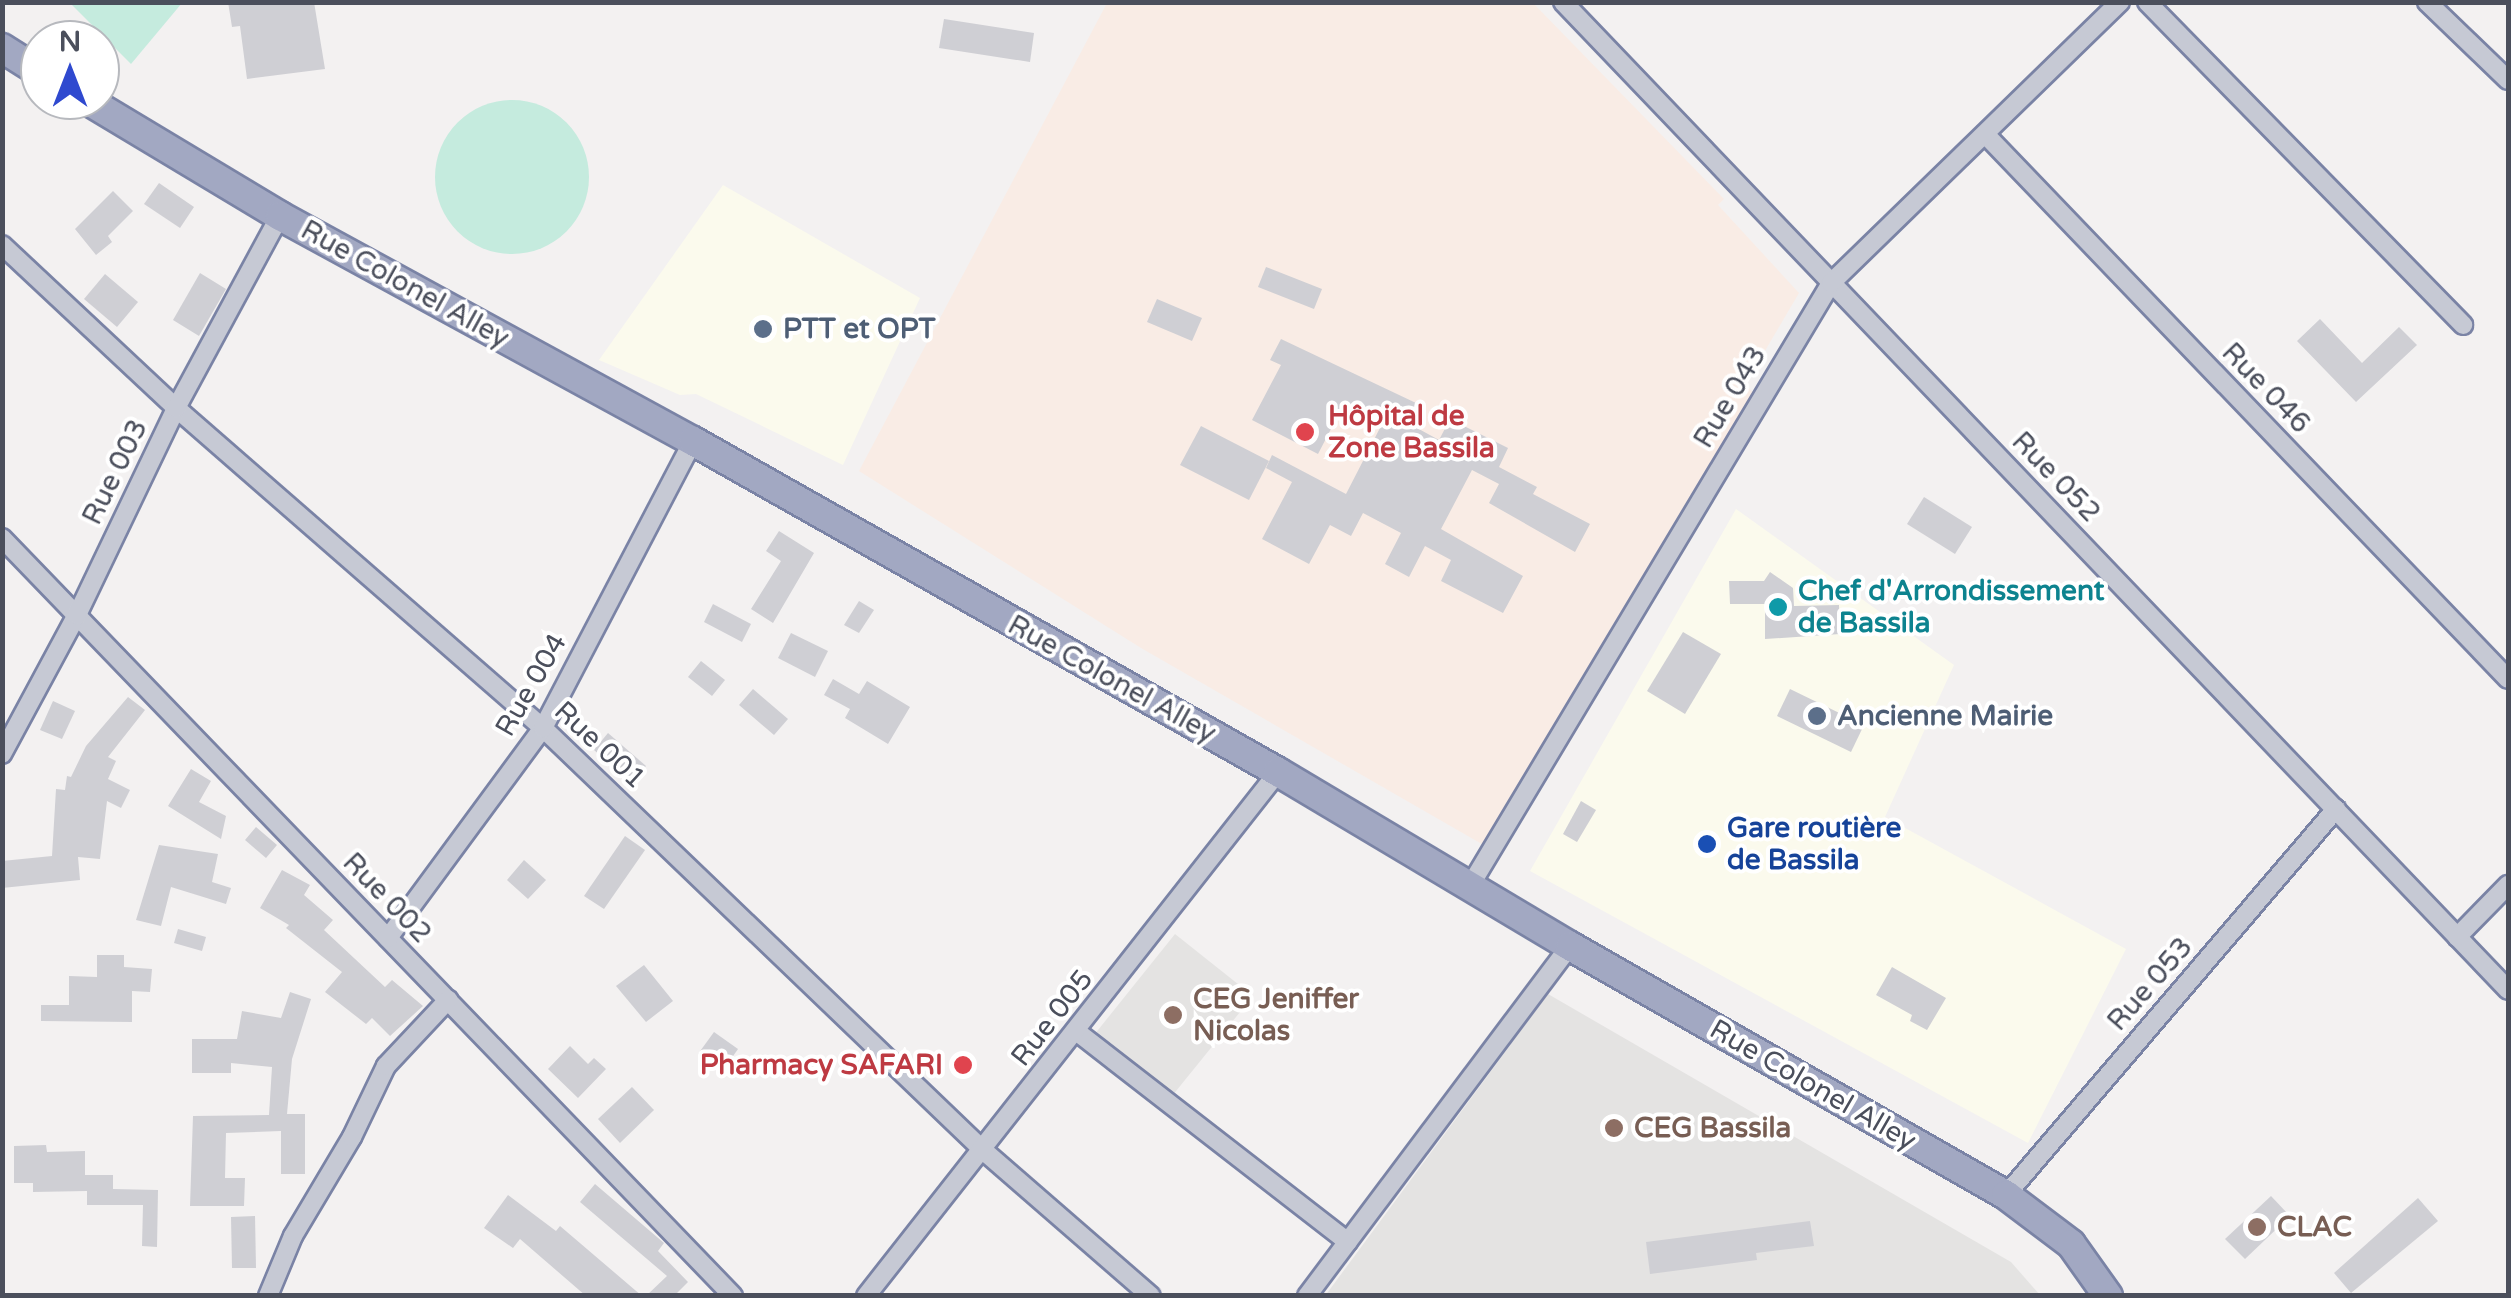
<!DOCTYPE html>
<html>
<head>
<meta charset="utf-8">
<style>
  body { margin:0 }
  #map { position:relative; width:2511px; height:1298px; overflow:hidden; background:#f3f1f1; font-family:"Varela Round",sans-serif }
  div>[style] { position:absolute }
  [style*='--x'] { left:calc(var(--x)*1px); top:calc(var(--y)*1px); width:calc(var(--w)*1px); rotate:calc(var(--a)*1deg) }
  .commercial>* { inset:0; background:#fbfaed }
  .education>* { inset:0; background:#e4e3e2 }
  .medical>* { inset:0; background:#f9ece5 }
  .green>* { inset:0; background:#c5ebde }
  .round { border-radius:50% }
  .building>* { inset:0; background:#cfcfd4 }
  .roads { filter:drop-shadow(2px 0 #7a83a5) drop-shadow(-2px 0 #7a83a5) drop-shadow(0 2px #7a83a5) drop-shadow(0 -2px #7a83a5) }
  .minor>* { height:18px; margin:-9px; padding:0 9px; transform-origin:9px; border-radius:9px; background:#c6c9d4 }
  .trunk>* { height:28px; margin:-14px; padding:0 14px; transform-origin:14px; border-radius:14px; background:#a2a8c2 }
  .dots>* { width:28px; height:28px; translate:-50% -50%; box-sizing:border-box; border:5px solid #fff; border-radius:50% }
  span { translate:-50% -50%; white-space:nowrap; text-align:center; line-height:1.15; -webkit-text-stroke:8px #fff; paint-order:stroke }
  .street-label { font-size:28px; color:#4b4f5c }
  .service-label { font-size:28px; color:#4e5e75; font-weight:700 }
  .left { translate:0 -50%; text-align:left }
  .health-label { font-size:28px; color:#be3a42; font-weight:700 }
  .right { translate:-100% -50%; text-align:right }
  .culture-label { font-size:28px; color:#0d838f; font-weight:700 }
  .transit-label { font-size:28px; color:#164399; font-weight:700 }
  .education-label { font-size:28px; color:#785e54; font-weight:700 }
  .frame { position:absolute; inset:0; border:5px solid #4b4f5c; pointer-events:none }
  .north { position:absolute; left:20px; top:20px; width:100px; height:100px; box-sizing:border-box; background:#fff; border:2px solid #b7b9be; border-radius:50%; rotate:0deg; font-size:28px; font-weight:700; line-height:40px; text-align:center; color:#4b4f5c }
  .north::after { content:''; display:block; margin:auto; width:35px; height:45px; background:#2f49cf; clip-path:polygon(50% 0,100% 100%,50% 72%,0 100%) }
</style>
</head>
<body>
<div id="map">
  <div class="commercial">
    <i style="clip-path:polygon(723px 185px,920px 298px,843px 465px,696px 394px,680px 395px,599px 360px)"></i>
    <i style="clip-path:polygon(1736px 509px,1954px 665px,1885px 817px,2126px 949px,2028px 1143px,1530px 871px)"></i>
  </div>
  <div class="education">
    <i style="clip-path:polygon(1175px 934px,1253px 996px,1172px 1096px,1094px 1035px)"></i>
    <i style="clip-path:polygon(1548px 994px,2011px 1262px,2040px 1295px,1325px 1296px)"></i>
  </div>
  <div class="medical">
    <i style="clip-path:polygon(1107px 3px,1533px 3px,1724px 199px,1718px 205px,1799px 293px,1745px 385px,1753px 392px,1611px 643px,1487px 847px,1141px 648px,859px 471px)"></i>
  </div>
  <div class="green">
    <i style="clip-path:polygon(70px 3px,182px 3px,131px 64px)"></i>
    <i class="round" style="left:435px;top:100px;width:154px;height:154px"></i>
  </div>
  <div class="building">
    <i style="clip-path:polygon(228px 2px,314px 2px,325px 69px,247px 79px,240px 26px,232px 27px)"></i>
    <i style="clip-path:polygon(944px 19px,1034px 33px,1030px 62px,939px 48px)"></i>
    <i style="clip-path:polygon(159px 183px,194px 207px,180px 228px,144px 204px)"></i>
    <i style="clip-path:polygon(113px 191px,133px 211px,108px 236px,112px 242px,96px 255px,75px 229px)"></i>
    <i style="clip-path:polygon(1266px 267px,1322px 289px,1314px 309px,1258px 287px)"></i>
    <i style="clip-path:polygon(200px 273px,226px 289px,199px 336px,173px 320px)"></i>
    <i style="clip-path:polygon(105px 274px,138px 302px,117px 327px,84px 299px)"></i>
    <i style="clip-path:polygon(1157px 299px,1202px 318px,1192px 341px,1147px 322px)"></i>
    <i style="clip-path:polygon(2320px 319px,2362px 363px,2399px 327px,2417px 345px,2356px 402px,2297px 341px)"></i>
    <i style="clip-path:polygon(1281px 339px,1416px 403px,1406px 422px,1439px 440px,1450px 419px,1508px 448px,1499px 467px,1537px 487px,1533px 494px,1590px 524px,1575px 552px,1489px 503px,1499px 484px,1472px 470px,1441px 529px,1523px 576px,1503px 613px,1441px 581px,1451px 560px,1425px 546px,1409px 577px,1385px 564px,1401px 533px,1363px 513px,1351px 536px,1330px 525px,1309px 564px,1262px 539px,1292px 482px,1266px 468px,1272px 455px,1346px 494px,1382px 424px,1344px 404px,1318px 454px,1252px 420px,1281px 365px,1270px 360px)"></i>
    <i style="clip-path:polygon(1201px 426px,1269px 461px,1249px 500px,1180px 465px)"></i>
    <i style="clip-path:polygon(1924px 497px,1972px 527px,1955px 554px,1907px 524px)"></i>
    <i style="clip-path:polygon(779px 531px,814px 553px,773px 623px,751px 609px,781px 561px,766px 551px)"></i>
    <i style="clip-path:polygon(1770px 572px,1793px 588px,1794px 606px,1839px 605px,1840px 634px,1765px 639px,1765px 604px,1730px 604px,1729px 581px,1764px 581px)"></i>
    <i style="clip-path:polygon(859px 601px,874px 610px,859px 633px,844px 625px)"></i>
    <i style="clip-path:polygon(713px 604px,751px 624px,742px 642px,704px 622px)"></i>
    <i style="clip-path:polygon(1683px 632px,1721px 654px,1685px 714px,1647px 691px)"></i>
    <i style="clip-path:polygon(791px 633px,828px 651px,815px 677px,778px 658px)"></i>
    <i style="clip-path:polygon(701px 661px,725px 680px,712px 696px,688px 677px)"></i>
    <i style="clip-path:polygon(833px 679px,859px 694px,867px 681px,910px 707px,888px 744px,845px 718px,850px 709px,824px 695px)"></i>
    <i style="clip-path:polygon(753px 689px,788px 719px,774px 735px,739px 705px)"></i>
    <i style="clip-path:polygon(1790px 689px,1864px 725px,1851px 752px,1777px 716px)"></i>
    <i style="clip-path:polygon(128px 697px,145px 710px,108px 757px,116px 761px,108px 779px,130px 790px,121px 808px,107px 801px,100px 859px,78px 857px,80px 880px,2px 888px,2px 861px,52px 856px,56px 789px,65px 790px,67px 776px,71px 777px,86px 746px)"></i>
    <i style="clip-path:polygon(53px 701px,75px 711px,62px 739px,40px 730px)"></i>
    <i style="clip-path:polygon(608px 733px,646px 766px,631px 782px,594px 750px)"></i>
    <i style="clip-path:polygon(191px 769px,211px 781px,199px 802px,226px 816px,221px 839px,168px 806px)"></i>
    <i style="clip-path:polygon(1581px 801px,1596px 810px,1577px 842px,1563px 834px)"></i>
    <i style="clip-path:polygon(256px 827px,277px 845px,266px 858px,245px 840px)"></i>
    <i style="clip-path:polygon(625px 836px,645px 850px,604px 909px,584px 896px)"></i>
    <i style="clip-path:polygon(159px 845px,218px 854px,212px 882px,231px 888px,226px 904px,171px 887px,161px 926px,136px 920px)"></i>
    <i style="clip-path:polygon(524px 860px,546px 880px,528px 899px,507px 880px)"></i>
    <i style="clip-path:polygon(282px 870px,310px 885px,304px 895px,333px 920px,324px 930px,385px 987px,392px 980px,423px 1006px,390px 1036px,372px 1018px,366px 1024px,325px 992px,342px 972px,286px 928px,289px 925px,260px 908px)"></i>
    <i style="clip-path:polygon(178px 929px,206px 937px,202px 951px,174px 943px)"></i>
    <i style="clip-path:polygon(97px 955px,124px 955px,124px 967px,152px 969px,150px 992px,132px 991px,132px 1022px,41px 1021px,41px 1005px,69px 1005px,69px 976px,97px 977px)"></i>
    <i style="clip-path:polygon(644px 965px,673px 1001px,646px 1022px,616px 986px)"></i>
    <i style="clip-path:polygon(1892px 967px,1946px 998px,1927px 1030px,1910px 1021px,1912px 1015px,1876px 995px)"></i>
    <i style="clip-path:polygon(290px 992px,311px 999px,292px 1059px,287px 1114px,305px 1114px,305px 1174px,281px 1174px,281px 1131px,226px 1133px,225px 1178px,245px 1178px,244px 1206px,190px 1206px,193px 1116px,269px 1115px,272px 1067px,231px 1063px,231px 1073px,192px 1073px,192px 1039px,237px 1039px,242px 1011px,281px 1018px)"></i>
    <i style="clip-path:polygon(714px 1032px,738px 1049px,722px 1072px,698px 1054px)"></i>
    <i style="clip-path:polygon(570px 1046px,588px 1064px,594px 1058px,606px 1069px,578px 1098px,548px 1069px)"></i>
    <i style="clip-path:polygon(632px 1087px,654px 1110px,620px 1143px,598px 1119px)"></i>
    <i style="clip-path:polygon(46px 1145px,47px 1152px,85px 1151px,85px 1175px,113px 1175px,113px 1189px,158px 1190px,157px 1247px,142px 1246px,143px 1205px,87px 1205px,87px 1191px,33px 1192px,33px 1183px,14px 1183px,14px 1146px)"></i>
    <i style="clip-path:polygon(595px 1184px,664px 1243px,658px 1251px,688px 1282px,674px 1296px,646px 1296px,667px 1276px,580px 1202px)"></i>
    <i style="clip-path:polygon(508px 1195px,556px 1231px,560px 1226px,642px 1296px,586px 1296px,520px 1239px,513px 1248px,484px 1228px)"></i>
    <i style="clip-path:polygon(2271px 1196px,2290px 1216px,2245px 1259px,2225px 1239px)"></i>
    <i style="clip-path:polygon(2418px 1198px,2438px 1221px,2351px 1293px,2334px 1273px)"></i>
    <i style="clip-path:polygon(255px 1216px,256px 1268px,232px 1268px,231px 1217px)"></i>
    <i style="clip-path:polygon(1810px 1221px,1814px 1246px,1756px 1253px,1757px 1260px,1650px 1274px,1646px 1242px)"></i>
  </div>
  <div class="roads">
    <div class="minor">
      <i style="--x:1563;--y:2;--w:1367;--a:46.27"></i>
      <i style="--x:2147;--y:2;--w:452;--a:45.6"></i>
      <i style="--x:2427;--y:2;--w:112;--a:43.9"></i>
      <i style="--x:1985;--y:134;--w:755;--a:46.18"></i>
      <i style="--x:2;--y:245;--w:238;--a:43.1"></i>
      <i style="--x:176;--y:408;--w:487;--a:41.1"></i>
      <i style="--x:543;--y:728;--w:611;--a:43.81"></i>
      <i style="--x:984;--y:1151;--w:221;--a:41"></i>
      <i style="--x:2;--y:538;--w:1053;--a:46.04"></i>
      <i style="--x:2;--y:754;--w:158;--a:-61.7"></i>
      <i style="--x:77;--y:615;--w:229;--a:-64.4"></i>
      <i style="--x:176;--y:408;--w:218;--a:-61.6"></i>
      <i style="--x:1470;--y:886;--w:703;--a:-59.09"></i>
      <i style="--x:1831;--y:283;--w:403;--a:-44.2"></i>
      <i style="--x:2457;--y:937;--w:73;--a:-45.6"></i>
      <i style="--x:388;--y:938;--w:261;--a:-53.6"></i>
      <i style="--x:543;--y:728;--w:324;--a:-62.4"></i>
      <i style="--x:1076;--y:1031;--w:344;--a:37.8"></i>
      <i style="--x:2006;--y:1195;--w:508;--a:-49.47"></i>
      <i style="--x:268;--y:1296;--w:65;--a:-67.4"></i>
      <i style="--x:293;--y:1236;--w:115;--a:-59.2"></i>
      <i style="--x:352;--y:1137;--w:79;--a:-64.4"></i>
      <i style="--x:386;--y:1066;--w:91;--a:-46.8"></i>
      <i style="--x:866;--y:1296;--w:667;--a:-51.82"></i>
      <i style="--x:1307;--y:1296;--w:438;--a:-53.1"></i>
    </div>
    <div class="trunk">
      <i style="--x:2;--y:48;--w:45;--a:32.3"></i>
      <i style="--x:87;--y:100;--w:225;--a:31"></i>
      <i style="--x:280;--y:216;--w:470;--a:28.6"></i>
      <i style="--x:693;--y:441;--w:672;--a:29.5"></i>
      <i style="--x:1278;--y:772;--w:340;--a:30.8"></i>
      <i style="--x:1570;--y:946;--w:502;--a:29.73"></i>
      <i style="--x:2006;--y:1195;--w:81;--a:37"></i>
      <i style="--x:2071;--y:1244;--w:64;--a:54.6"></i>
    </div>
  </div>
  <div class="dots">
    <i style="left:763px;top:329px;background:#5c6f8a"></i>
    <i style="left:1305px;top:432px;background:#e0444e"></i>
    <i style="left:1778px;top:607px;background:#0f9aa8"></i>
    <i style="left:1817px;top:716px;background:#5c6f8a"></i>
    <i style="left:1707px;top:844px;background:#1a4fb4"></i>
    <i style="left:1173px;top:1015px;background:#8d6e63"></i>
    <i style="left:963px;top:1065px;background:#e0444e"></i>
    <i style="left:1614px;top:1128px;background:#8d6e63"></i>
    <i style="left:2257px;top:1227px;background:#8d6e63"></i>
  </div>
  <div class="street-label">
    <span style="left:405px;top:284px;rotate:29deg">Rue Colonel Alley</span>
    <span style="left:2266px;top:388px;rotate:46deg">Rue 046</span>
    <span style="left:1730px;top:397px;rotate:-59deg">Rue 043</span>
    <span style="left:115px;top:472px;rotate:-64deg">Rue 003</span>
    <span style="left:2056px;top:477px;rotate:46deg">Rue 052</span>
    <span style="left:1112px;top:679px;rotate:29deg">Rue Colonel Alley</span>
    <span style="left:531px;top:685px;rotate:-60deg">Rue 004</span>
    <span style="left:600px;top:745px;rotate:43deg">Rue 001</span>
    <span style="left:387px;top:898px;rotate:46deg">Rue 002</span>
    <span style="left:2150px;top:984px;rotate:-49deg">Rue 053</span>
    <span style="left:1052px;top:1018px;rotate:-52deg">Rue 005</span>
    <span style="left:1813px;top:1085px;rotate:30deg">Rue Colonel Alley</span>
  </div>
  <div class="service-label">
    <span class="left" style="left:783px;top:329px">PTT et OPT</span>
    <span class="left" style="left:1837px;top:716px">Ancienne Mairie</span>
  </div>
  <div class="health-label">
    <span class="left" style="left:1328px;top:432px">Hôpital de<br>Zone Bassila</span>
    <span class="right" style="left:943px;top:1065px">Pharmacy SAFARI</span>
  </div>
  <div class="culture-label">
    <span class="left" style="left:1798px;top:607px">Chef d'Arrondissement<br>de Bassila</span>
  </div>
  <div class="transit-label">
    <span class="left" style="left:1727px;top:844px">Gare routière<br>de Bassila</span>
  </div>
  <div class="education-label">
    <span class="left" style="left:1193px;top:1015px">CEG Jeniffer<br>Nicolas</span>
    <span class="left" style="left:1634px;top:1128px">CEG Bassila</span>
    <span class="left" style="left:2277px;top:1227px">CLAC</span>
  </div>
  <div class="frame"></div>
  <div class="north">N</div>
</div>
</body>
</html>
